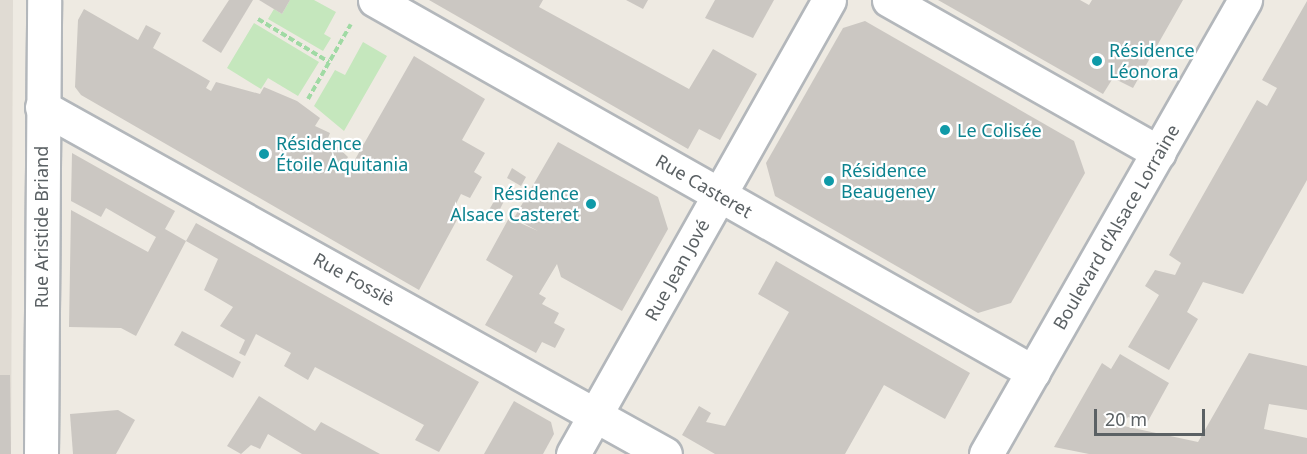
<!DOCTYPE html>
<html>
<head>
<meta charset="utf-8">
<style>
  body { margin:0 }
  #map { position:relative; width:1307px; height:454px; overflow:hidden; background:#eeeae2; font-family:"Noto Sans",sans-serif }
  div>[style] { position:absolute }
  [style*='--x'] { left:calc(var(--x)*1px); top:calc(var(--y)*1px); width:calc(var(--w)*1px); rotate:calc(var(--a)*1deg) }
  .education>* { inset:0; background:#e0dbd3 }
  .green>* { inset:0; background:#c5e7bd }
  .building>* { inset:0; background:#cbc7c2 }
  .path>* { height:4px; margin-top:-2px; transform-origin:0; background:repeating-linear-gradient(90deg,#a0daa4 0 6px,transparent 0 9px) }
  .roads { filter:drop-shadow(2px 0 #b3b7bb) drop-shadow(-2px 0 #b3b7bb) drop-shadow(0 2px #b3b7bb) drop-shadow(0 -2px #b3b7bb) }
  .minor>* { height:33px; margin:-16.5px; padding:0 16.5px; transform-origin:16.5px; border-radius:16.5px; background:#fff }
  .secondary>* { height:33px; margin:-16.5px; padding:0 16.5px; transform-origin:16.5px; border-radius:16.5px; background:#fff }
  .dots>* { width:16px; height:16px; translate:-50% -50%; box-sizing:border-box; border:3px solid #fff; border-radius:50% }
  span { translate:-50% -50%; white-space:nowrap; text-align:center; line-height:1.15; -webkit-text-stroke:4.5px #fff; paint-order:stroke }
  .culture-label { font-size:18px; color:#0d838f }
  .left { translate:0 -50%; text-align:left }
  .right { translate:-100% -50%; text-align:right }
  .street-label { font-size:18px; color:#5b6164 }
  .scale { position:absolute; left:1094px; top:409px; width:111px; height:27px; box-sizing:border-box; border:3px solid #5b6164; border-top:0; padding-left:8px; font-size:18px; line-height:21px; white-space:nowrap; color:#5b6164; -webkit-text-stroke:4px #fff; paint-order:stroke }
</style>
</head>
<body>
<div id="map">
  <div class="education">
    <i style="clip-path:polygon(0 0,13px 0,11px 454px,0 454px)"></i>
  </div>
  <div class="green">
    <i style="clip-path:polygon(290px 0,314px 0,336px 12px,324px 34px,331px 38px,323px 51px,268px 19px,274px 9px,282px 14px)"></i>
    <i style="clip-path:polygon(254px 23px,319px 62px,298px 96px,268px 78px,261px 89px,227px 68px)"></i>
    <i style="clip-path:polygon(363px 42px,387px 56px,344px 131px,314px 106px,335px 70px,345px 75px)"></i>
  </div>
  <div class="building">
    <i style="clip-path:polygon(229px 0,253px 0,221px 53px,202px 41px)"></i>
    <i style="clip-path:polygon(259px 0,290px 0,282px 14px)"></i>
    <i style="clip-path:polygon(429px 0,543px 0,539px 7px,689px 89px,713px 49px,757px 74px,720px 140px,699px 129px,688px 149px)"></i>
    <i style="clip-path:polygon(626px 0,648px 0,643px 9px)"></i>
    <i style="clip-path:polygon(715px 0,774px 0,753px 38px,705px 18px)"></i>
    <i style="clip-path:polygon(938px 0,1080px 0,1089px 5px,1092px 0,1183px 0,1133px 88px,1113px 78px,1103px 94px)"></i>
    <i style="clip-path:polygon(1307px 1px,1307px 180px,1243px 294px,1203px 282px,1187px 312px,1198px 319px,1169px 370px,1128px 347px,1159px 295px,1145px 286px,1155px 270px,1175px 275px,1181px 263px,1169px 255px,1257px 100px,1267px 106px,1277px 88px,1262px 80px)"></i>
    <i style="clip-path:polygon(84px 9px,138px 40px,146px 25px,161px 33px,153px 48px,210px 81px,206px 88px,211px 91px,216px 82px,260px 94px,264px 87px,297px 101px,320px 118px,315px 126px,330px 133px,328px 138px,348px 157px,343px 166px,349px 170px,414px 56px,485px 99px,462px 140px,485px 153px,474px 172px,482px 177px,470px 198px,461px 194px,451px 214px,458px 218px,419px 290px,81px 95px,75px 87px,78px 20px)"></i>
    <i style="clip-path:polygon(865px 21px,1074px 141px,1085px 173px,1011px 303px,978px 313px,775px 196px,766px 163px,843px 28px)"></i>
    <i style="clip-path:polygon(558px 142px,658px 197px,668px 229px,622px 311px,561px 277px,557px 264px,539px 294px,546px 298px,542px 304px,559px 313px,554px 323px,565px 329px,555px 348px,542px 342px,536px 353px,485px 325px,513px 276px,486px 260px,509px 218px,538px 231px,514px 218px)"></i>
    <i style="clip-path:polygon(72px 153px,175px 211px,165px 229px,186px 241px,136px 336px,121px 328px,69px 327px,71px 210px,148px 252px,156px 237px,106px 208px,101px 217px,71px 201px)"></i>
    <i style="clip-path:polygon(512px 168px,526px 177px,521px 186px,507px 178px)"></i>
    <i style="clip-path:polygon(497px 196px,505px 199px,497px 215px,489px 210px)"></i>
    <i style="clip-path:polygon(196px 223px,479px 382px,439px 452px,415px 440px,424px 425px,315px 367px,308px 380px,284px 366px,291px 353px,256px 334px,245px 356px,239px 353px,245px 340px,220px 326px,233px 307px,204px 290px,218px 259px,186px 241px)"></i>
    <i style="clip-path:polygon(776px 261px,970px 373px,945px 419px,884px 385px,845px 454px,715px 454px,682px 435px,699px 406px,711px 413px,706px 422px,725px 426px,789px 312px,758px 294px)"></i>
    <i style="clip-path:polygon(182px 331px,241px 362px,233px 378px,174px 345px)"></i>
    <i style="clip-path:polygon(1249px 353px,1307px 366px,1307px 410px,1269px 404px,1264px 429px,1307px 438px,1307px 454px,1089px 454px,1054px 447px,1102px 363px,1111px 369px,1120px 354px,1169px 383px,1147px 423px,1128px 417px,1125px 421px,1111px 412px,1105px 422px,1198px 442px)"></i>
    <i style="clip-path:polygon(0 375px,10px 375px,11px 454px,0 454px)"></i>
    <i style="clip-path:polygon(259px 396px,315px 431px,321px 422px,380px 454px,302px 454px,268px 434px,260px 449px,251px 445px,241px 454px,227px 446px)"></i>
    <i style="clip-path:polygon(514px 401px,551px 422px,554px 434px,543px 454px,484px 454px)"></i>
    <i style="clip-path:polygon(118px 410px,135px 420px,116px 454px,73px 454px,70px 414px)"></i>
  </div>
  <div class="path">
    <i style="--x:258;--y:19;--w:83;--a:31.2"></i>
    <i style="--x:308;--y:99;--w:86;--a:-60.2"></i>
  </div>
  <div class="roads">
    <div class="minor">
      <i style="--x:375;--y:0;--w:756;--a:29.48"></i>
      <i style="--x:889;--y:0;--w:310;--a:29.5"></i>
      <i style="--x:42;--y:107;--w:713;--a:29.12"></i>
      <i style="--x:41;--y:454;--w:454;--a:-89.6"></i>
      <i style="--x:573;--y:454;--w:521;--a:-60.58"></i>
    </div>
    <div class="secondary">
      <i style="--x:986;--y:454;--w:523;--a:-60.3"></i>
    </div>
  </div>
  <div class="dots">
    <i style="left:1097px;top:61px;background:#0f9aa8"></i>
    <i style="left:945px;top:130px;background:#0f9aa8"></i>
    <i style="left:264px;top:154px;background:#0f9aa8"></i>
    <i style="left:829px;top:181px;background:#0f9aa8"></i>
    <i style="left:591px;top:204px;background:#0f9aa8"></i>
  </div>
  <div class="culture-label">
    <span class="left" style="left:1109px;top:61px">Résidence<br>Léonora</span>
    <span class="left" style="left:957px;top:130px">Le Colisée</span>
    <span class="left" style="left:276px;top:154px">Résidence<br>Étoile Aquitania</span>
    <span class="left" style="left:841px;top:181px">Résidence<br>Beaugeney</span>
    <span class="right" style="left:579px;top:204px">Résidence<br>Alsace Casteret</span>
  </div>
  <div class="street-label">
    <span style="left:704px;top:186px;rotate:30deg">Rue Casteret</span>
    <span style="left:41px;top:227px;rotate:-90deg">Rue Aristide Briand</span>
    <span style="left:1116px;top:227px;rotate:-60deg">Boulevard d'Alsace Lorraine</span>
    <span style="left:677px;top:270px;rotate:-61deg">Rue Jean Jové</span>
    <span style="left:354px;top:279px;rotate:29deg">Rue Fossiè</span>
  </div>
  <div class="scale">20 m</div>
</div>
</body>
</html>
